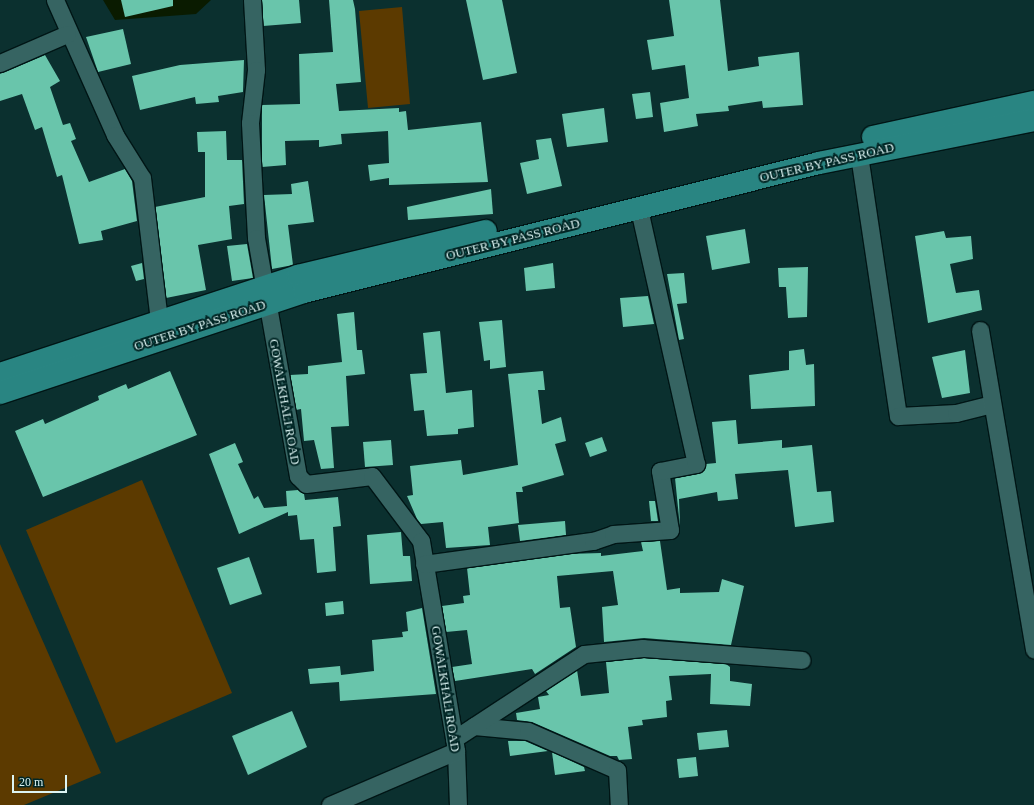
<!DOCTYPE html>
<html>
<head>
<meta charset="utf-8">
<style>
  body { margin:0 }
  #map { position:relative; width:1034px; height:805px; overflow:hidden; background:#0b302f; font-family:"Times New Roman",serif }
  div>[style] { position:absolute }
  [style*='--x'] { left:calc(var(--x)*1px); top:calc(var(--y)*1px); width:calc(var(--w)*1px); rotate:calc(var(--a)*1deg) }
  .green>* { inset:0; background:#5c3a00 }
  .water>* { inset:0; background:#0a1b00 }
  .building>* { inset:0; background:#69c5ab }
  .roads { filter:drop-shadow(1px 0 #001616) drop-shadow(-1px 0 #001616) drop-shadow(0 1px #001616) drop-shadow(0 -1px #001616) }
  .street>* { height:17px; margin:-8.5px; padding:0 8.5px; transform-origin:8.5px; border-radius:8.5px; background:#366462 }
  .primary>* { height:22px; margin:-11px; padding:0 11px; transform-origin:11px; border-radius:11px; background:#298582 }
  span { translate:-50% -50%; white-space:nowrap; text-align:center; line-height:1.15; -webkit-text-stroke:4px #012625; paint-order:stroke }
  .street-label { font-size:13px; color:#dcf4f3 }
  .scale { position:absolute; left:12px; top:775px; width:55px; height:18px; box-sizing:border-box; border:2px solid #dcf4f3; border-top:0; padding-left:5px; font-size:12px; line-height:14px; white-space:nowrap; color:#dcf4f3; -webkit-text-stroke:3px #012625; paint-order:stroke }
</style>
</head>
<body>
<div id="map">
  <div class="green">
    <i style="clip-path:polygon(402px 7px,410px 104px,368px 108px,359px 11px)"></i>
    <i style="clip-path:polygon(142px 480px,232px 693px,116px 743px,26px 530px)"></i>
    <i style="clip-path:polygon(0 544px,101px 773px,24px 805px,0 805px)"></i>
  </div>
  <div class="water">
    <i style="clip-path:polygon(103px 0,211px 0,196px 14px,115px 20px)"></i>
  </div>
  <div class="building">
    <i style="clip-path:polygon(121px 0,173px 0,173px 6px,125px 17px)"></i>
    <i style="clip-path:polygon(262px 0,299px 0,301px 23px,263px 26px)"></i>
    <i style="clip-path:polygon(329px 0,353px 0,355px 9px,361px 82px,336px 84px,339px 111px,399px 108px,399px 112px,406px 111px,408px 130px,481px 122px,488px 182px,389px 185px,389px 178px,370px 181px,368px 165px,389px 163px,388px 131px,341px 134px,342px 144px,319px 147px,319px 140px,285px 141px,286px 165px,262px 167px,262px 105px,300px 104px,299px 54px,333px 52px)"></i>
    <i style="clip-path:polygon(466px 0,502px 0,517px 73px,483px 80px)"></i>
    <i style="clip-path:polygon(669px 0,720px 0,728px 71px,759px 66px,758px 57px,799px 52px,803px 105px,763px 108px,762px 101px,728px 106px,729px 111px,696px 114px,698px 126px,664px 132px,660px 103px,689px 98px,685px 65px,652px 70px,647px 40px,674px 36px)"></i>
    <i style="clip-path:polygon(123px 29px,131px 64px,98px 72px,86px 37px)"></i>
    <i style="clip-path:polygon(45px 55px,60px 81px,50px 87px,63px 125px,70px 123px,76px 139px,71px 141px,89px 182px,125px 169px,132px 181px,137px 221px,101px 231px,103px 240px,79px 244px,62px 175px,57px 177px,42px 127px,35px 130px,22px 94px,0 101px,0 74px)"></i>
    <i style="clip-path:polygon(244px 60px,243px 92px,218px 96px,219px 102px,196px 104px,195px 97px,140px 110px,132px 76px,180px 65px)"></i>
    <i style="clip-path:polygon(650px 92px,653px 117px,636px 119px,632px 94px)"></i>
    <i style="clip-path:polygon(604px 108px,608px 142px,567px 147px,562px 114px)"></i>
    <i style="clip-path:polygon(226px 131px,227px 160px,242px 160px,244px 204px,229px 206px,232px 239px,198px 245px,206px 290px,166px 298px,155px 207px,205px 197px,205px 152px,198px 152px,197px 132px)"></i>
    <i style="clip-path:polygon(551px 138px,562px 186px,527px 194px,520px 163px,539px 159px,536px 140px)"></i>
    <i style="clip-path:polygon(308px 181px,314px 222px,288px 225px,293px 265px,272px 269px,264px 195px,292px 194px,291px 184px)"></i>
    <i style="clip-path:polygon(491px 189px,493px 214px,408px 220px,407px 207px)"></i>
    <i style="clip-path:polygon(745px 229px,750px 263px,712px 270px,706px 236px)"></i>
    <i style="clip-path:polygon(944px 231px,946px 238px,971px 236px,973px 259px,950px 264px,956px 293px,979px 290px,982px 310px,928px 323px,915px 236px)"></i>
    <i style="clip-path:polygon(247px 244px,253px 278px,232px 281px,227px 246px)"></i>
    <i style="clip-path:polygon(142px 263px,144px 279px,136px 281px,131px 266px)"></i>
    <i style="clip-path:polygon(553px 263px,555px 288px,526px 291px,524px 268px)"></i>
    <i style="clip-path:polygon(808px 267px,807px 317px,788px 318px,786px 287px,779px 287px,778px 268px)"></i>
    <i style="clip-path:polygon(684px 273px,687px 303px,677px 304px,684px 339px,679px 340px,667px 274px)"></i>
    <i style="clip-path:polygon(648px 296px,654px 324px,623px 327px,620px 298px)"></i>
    <i style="clip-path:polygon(354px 312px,357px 350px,362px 350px,365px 374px,346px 376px,349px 426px,331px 427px,334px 468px,321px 469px,314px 440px,304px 441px,301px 409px,296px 410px,290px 375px,308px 374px,308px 366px,342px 362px,337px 314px)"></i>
    <i style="clip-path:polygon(502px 320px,506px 367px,490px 369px,490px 360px,484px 361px,479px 322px)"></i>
    <i style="clip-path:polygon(440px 331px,446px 393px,472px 390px,474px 427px,458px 429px,458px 434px,427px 436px,424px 410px,414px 411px,410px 374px,427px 373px,423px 333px)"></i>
    <i style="clip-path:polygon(804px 349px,806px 365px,814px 364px,815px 406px,751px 409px,749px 375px,789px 370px,789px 351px)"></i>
    <i style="clip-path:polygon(965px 350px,970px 393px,942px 398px,932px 357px)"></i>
    <i style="clip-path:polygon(170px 371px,197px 435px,43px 497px,15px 431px,43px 419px,45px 424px,99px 400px,98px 396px,126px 384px,128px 389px)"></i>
    <i style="clip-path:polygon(543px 371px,545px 390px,538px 390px,542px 424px,561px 417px,566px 441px,555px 444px,564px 475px,522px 487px,523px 492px,516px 492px,519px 523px,488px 527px,490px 545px,446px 548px,443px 522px,421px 524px,417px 519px,407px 496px,413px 495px,410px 466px,461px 460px,463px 475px,518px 465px,508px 374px)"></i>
    <i style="clip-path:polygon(736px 420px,738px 444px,782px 440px,782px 448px,812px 445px,817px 492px,831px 491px,834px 522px,795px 527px,788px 470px,735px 474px,738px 499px,718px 501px,717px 492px,679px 499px,680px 527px,675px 478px,698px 474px,706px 464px,716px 463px,712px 422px)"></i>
    <i style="clip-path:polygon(602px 437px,607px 451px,590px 457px,585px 443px)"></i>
    <i style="clip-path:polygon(391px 440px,393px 465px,365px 467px,363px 442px)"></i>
    <i style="clip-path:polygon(235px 443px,243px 462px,238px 464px,254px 499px,258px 496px,264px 508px,287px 506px,286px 491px,298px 490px,304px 494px,305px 500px,338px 497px,341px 526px,333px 527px,336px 571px,317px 573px,314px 539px,300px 540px,297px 515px,288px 516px,288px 512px,239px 534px,209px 454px)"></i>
    <i style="clip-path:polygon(649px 501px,655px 501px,658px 521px,651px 521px)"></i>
    <i style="clip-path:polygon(565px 521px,566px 535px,520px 541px,518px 525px)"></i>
    <i style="clip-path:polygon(401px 532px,403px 556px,410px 556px,412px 581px,370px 584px,367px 535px)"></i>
    <i style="clip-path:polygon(660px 541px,667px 590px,680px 588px,680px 593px,719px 592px,722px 579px,744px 586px,731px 645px,644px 638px,604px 642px,602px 607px,618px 605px,613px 571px,557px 576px,560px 608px,570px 607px,576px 647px,535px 674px,532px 669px,455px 681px,452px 667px,472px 664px,467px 630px,446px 632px,442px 606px,464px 603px,463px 596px,470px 595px,467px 568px,568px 554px,601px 553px,601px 556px,643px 551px,641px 542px)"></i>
    <i style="clip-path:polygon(249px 557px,262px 594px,230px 605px,217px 568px)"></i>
    <i style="clip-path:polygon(343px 601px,344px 614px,326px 616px,325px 603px)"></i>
    <i style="clip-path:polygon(422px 608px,436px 694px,340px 701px,339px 682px,310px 684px,308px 669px,340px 666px,341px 675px,374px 671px,372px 640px,403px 637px,402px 632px,408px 631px,406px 612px)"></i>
    <i style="clip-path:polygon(643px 658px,726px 664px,730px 667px,730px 681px,752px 684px,750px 706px,710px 704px,711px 674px,669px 676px,672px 700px,666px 701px,667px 717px,642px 720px,643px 725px,628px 727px,632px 759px,619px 760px,617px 756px,610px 756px,532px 722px,517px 720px,516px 713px,540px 709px,538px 697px,549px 695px,546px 691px,577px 670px,581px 696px,609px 693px,606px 662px)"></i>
    <i style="clip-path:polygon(292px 711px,307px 747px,248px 775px,232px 736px)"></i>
    <i style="clip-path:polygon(727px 730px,729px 747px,699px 750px,697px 733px)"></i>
    <i style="clip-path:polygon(508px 741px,525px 741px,548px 751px,510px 756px)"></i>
    <i style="clip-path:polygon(552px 752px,584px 767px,585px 771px,555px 775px)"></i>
    <i style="clip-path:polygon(696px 757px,698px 776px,679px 778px,677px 759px)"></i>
  </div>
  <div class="roads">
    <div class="street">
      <i style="--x:55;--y:0;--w:148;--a:66"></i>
      <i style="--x:115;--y:135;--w:51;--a:57.9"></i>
      <i style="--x:142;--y:178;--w:144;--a:83.2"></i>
      <i style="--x:252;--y:0;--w:70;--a:86.7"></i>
      <i style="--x:256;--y:70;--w:53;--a:96.5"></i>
      <i style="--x:250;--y:123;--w:115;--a:87"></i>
      <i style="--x:256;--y:238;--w:242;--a:80"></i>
      <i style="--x:298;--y:476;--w:11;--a:45"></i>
      <i style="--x:306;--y:484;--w:66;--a:-6.9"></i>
      <i style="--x:372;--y:476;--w:81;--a:53"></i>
      <i style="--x:421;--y:541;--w:213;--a:80.5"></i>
      <i style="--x:456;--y:751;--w:54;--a:87.9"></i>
      <i style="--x:0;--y:63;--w:73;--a:-23.4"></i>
      <i style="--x:859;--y:155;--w:264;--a:81.5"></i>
      <i style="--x:898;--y:416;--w:58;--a:-3"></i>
      <i style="--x:956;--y:413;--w:37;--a:-14"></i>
      <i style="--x:980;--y:330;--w:324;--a:80.4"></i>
      <i style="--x:424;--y:564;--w:171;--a:-7.8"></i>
      <i style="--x:593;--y:541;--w:21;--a:-19"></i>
      <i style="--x:613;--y:534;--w:57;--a:-4"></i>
      <i style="--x:670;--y:530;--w:60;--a:-99.6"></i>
      <i style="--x:660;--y:471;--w:37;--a:-11"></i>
      <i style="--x:696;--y:464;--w:261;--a:-102.6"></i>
      <i style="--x:474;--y:726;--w:54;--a:5.3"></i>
      <i style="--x:528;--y:731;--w:97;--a:23.7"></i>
      <i style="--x:617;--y:770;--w:35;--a:87"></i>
      <i style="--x:454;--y:739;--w:155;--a:-33.2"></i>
      <i style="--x:584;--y:654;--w:59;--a:-5.8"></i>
      <i style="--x:643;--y:648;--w:159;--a:4.3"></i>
      <i style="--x:330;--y:805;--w:137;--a:-23.2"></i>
    </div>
    <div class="primary">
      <i style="--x:873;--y:137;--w:165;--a:-12.3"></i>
      <i style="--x:0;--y:374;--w:314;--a:-18.2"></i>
      <i style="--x:298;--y:276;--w:193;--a:-13.5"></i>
      <i style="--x:0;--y:393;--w:320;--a:-18.4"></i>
      <i style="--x:304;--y:292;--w:531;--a:-14.06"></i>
      <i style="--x:819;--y:163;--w:219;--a:-11.3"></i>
    </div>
  </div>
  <div class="street-label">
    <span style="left:827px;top:163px;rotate:-13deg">OUTER BY PASS ROAD</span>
    <span style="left:513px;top:240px;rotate:-14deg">OUTER BY PASS ROAD</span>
    <span style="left:200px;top:326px;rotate:-18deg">OUTER BY PASS ROAD</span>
    <span style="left:284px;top:402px;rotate:80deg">GOWALKHALI ROAD</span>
    <span style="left:445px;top:689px;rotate:81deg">GOWALKHALI ROAD</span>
  </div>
  <div class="scale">20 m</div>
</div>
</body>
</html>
